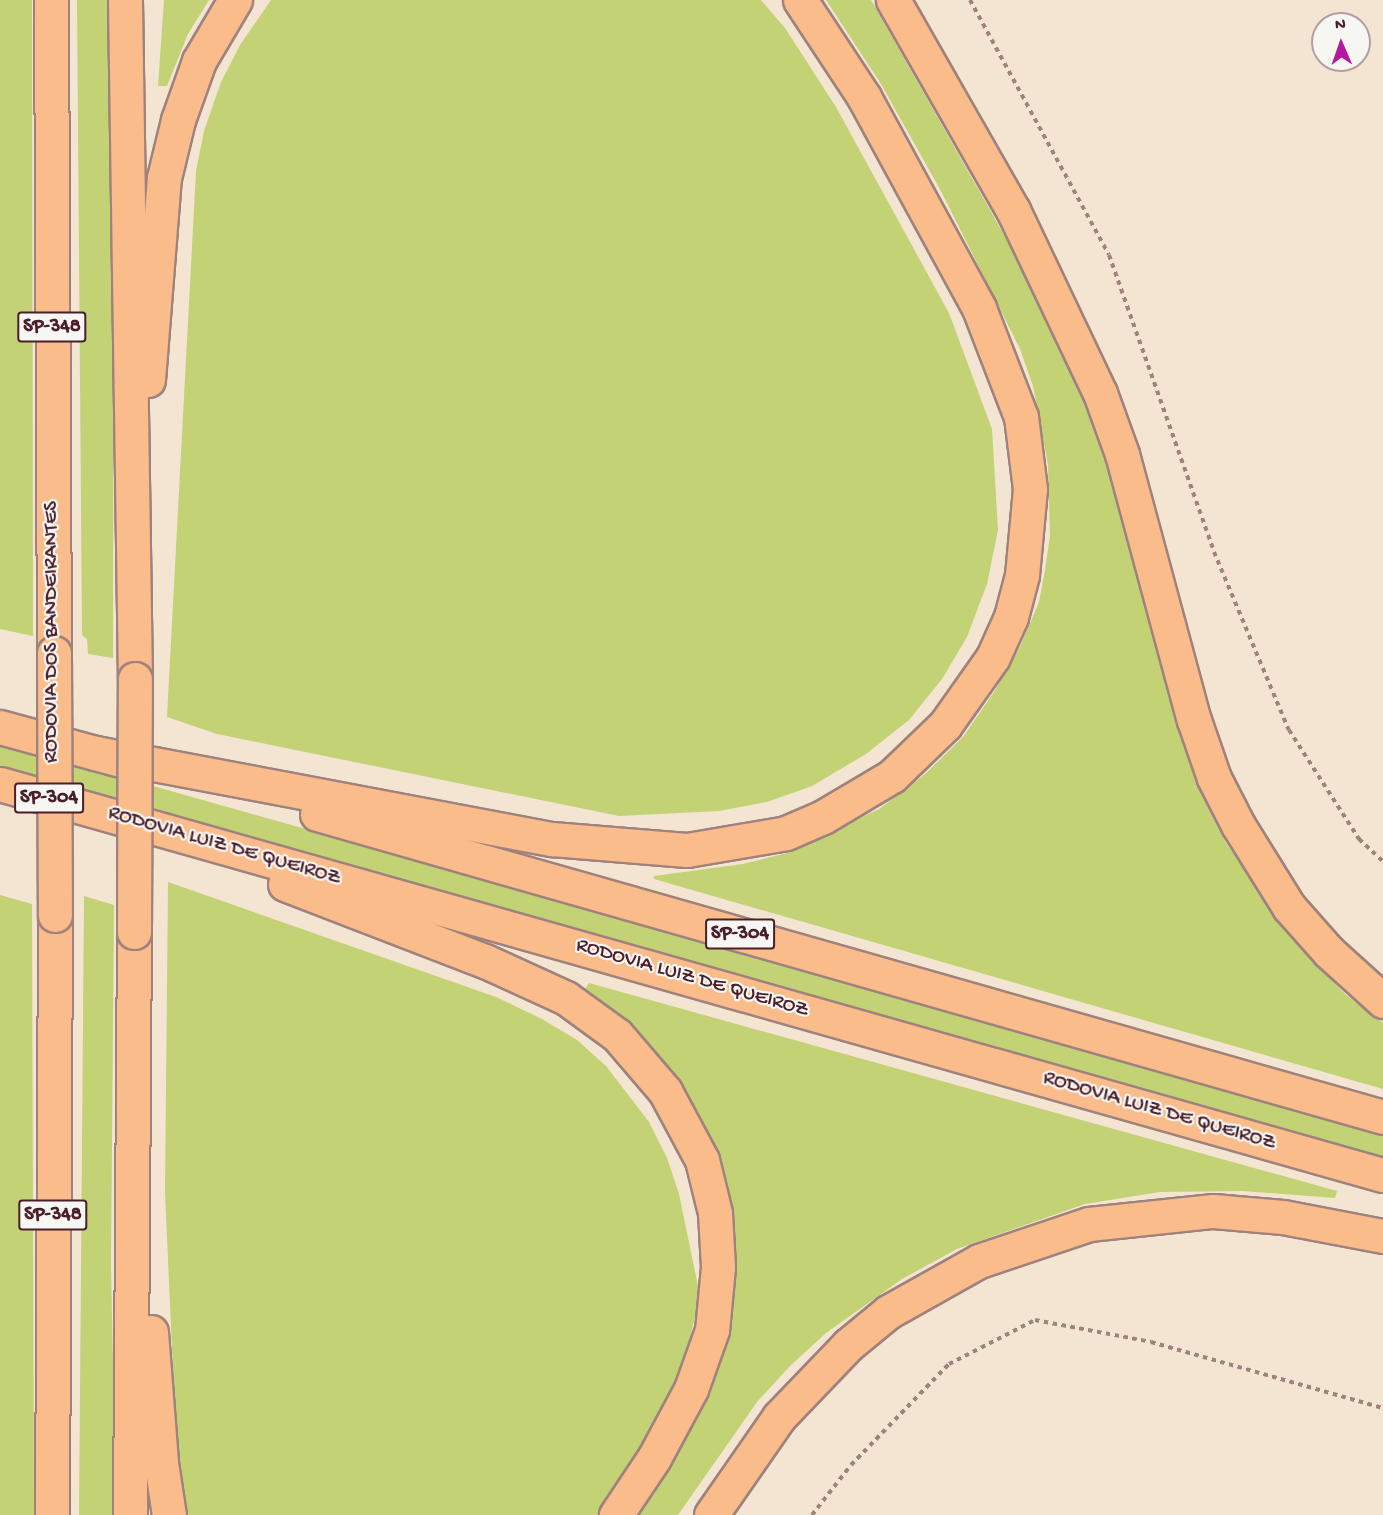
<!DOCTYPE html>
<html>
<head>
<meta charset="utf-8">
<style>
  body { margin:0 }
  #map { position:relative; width:1383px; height:1515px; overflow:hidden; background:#f4e5d2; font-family:"Gochi Hand",sans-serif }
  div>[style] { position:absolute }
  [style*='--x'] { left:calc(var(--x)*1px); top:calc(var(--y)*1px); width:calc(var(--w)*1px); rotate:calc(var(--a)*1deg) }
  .green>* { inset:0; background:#c2d275 }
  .path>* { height:4px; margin-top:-2px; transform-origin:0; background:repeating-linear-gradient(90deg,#9f827e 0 4.5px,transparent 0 9px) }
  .roads { filter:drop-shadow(2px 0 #9f827e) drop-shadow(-2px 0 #9f827e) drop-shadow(0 2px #9f827e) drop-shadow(0 -2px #9f827e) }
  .motorway>* { height:33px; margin:-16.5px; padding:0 16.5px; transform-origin:16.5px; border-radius:16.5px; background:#f9bc8a }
  .bridges { filter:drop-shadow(2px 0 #9f827e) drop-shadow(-2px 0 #9f827e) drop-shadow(0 2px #9f827e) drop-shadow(0 -2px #9f827e) }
  .motorway-bridge>* { height:33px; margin:-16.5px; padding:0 16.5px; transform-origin:16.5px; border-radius:16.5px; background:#f9bc8a }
  span { translate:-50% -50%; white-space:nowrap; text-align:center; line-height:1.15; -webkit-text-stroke:4.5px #f6f6f2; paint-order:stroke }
  .shield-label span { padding:2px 4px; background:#f6f6f2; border:2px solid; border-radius:4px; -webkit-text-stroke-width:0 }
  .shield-label { font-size:20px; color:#4a1f2b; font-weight:700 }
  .street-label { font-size:21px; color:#4a1f2b }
  .north { position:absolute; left:1311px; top:12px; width:60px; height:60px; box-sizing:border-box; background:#f6f6f2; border:2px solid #b1a0a2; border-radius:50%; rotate:358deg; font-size:16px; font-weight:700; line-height:24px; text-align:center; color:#4a1f2b }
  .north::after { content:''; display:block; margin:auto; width:21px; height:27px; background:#b5179e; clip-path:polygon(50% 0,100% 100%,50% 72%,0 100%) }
</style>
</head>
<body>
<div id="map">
  <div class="green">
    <i style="clip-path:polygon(0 0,32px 0,33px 636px,0 629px)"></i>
    <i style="clip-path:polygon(77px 0,114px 0,113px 658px,88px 654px,87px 639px,82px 635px)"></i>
    <i style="clip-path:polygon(164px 0,209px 0,188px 34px,167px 86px,158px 86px)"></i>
    <i style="clip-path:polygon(271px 0,761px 0,785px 28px,836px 107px,949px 313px,992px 429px,998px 530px,987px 584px,967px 637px,942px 679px,909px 720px,866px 754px,812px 786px,767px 802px,719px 811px,619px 816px,217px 734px,167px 717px,196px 171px,204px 131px,221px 82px,240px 45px)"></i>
    <i style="clip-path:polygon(826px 0,871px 0,1029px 279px,1087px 408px,1114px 489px,1179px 729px,1202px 794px,1226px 843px,1292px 938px,1345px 994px,1383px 1023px,1383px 1089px,654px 879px,654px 876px,743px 864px,787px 853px,879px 809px,924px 775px,963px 737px,994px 692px,1020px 647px,1039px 602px,1045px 570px,1050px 536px,1048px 465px,1033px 386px,1020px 349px,942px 193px,881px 84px)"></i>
    <i style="clip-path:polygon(0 743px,1383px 1132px,1383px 1164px,0 773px)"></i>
    <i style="clip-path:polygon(168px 882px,496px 997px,542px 1019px,577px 1040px,606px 1066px,649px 1122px,667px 1158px,679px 1194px,700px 1296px,682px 1371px,650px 1434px,597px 1515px,184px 1515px,178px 1484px,165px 1192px)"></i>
    <i style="clip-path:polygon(0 895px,32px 904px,34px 1515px,0 1515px)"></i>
    <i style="clip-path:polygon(84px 896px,114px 905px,111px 1264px,116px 1515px,79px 1515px)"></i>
    <i style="clip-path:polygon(589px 983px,1337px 1191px,1335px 1198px,1243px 1191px,1160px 1192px,1085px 1204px,957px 1249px,902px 1279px,826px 1333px,790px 1366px,757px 1402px,678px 1515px,633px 1515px,665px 1464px,728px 1211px,583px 992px)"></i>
  </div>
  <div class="path">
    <i style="--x:970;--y:0;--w:290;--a:61.4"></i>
    <i style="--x:1109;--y:255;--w:315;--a:70.5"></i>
    <i style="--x:1214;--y:552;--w:193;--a:67.2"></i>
    <i style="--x:1289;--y:730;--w:130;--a:57.3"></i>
    <i style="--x:1359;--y:839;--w:33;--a:43"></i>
    <i style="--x:812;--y:1515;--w:63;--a:-52"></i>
    <i style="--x:851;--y:1465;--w:141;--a:-45.9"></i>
    <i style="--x:949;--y:1364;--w:97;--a:-27.1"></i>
    <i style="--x:1035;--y:1320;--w:118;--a:10.7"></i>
    <i style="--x:1151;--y:1342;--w:241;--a:15.9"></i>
  </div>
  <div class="roads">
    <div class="motorway">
      <i style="--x:51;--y:0;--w:653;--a:89.74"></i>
      <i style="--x:125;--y:0;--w:679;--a:89.16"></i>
      <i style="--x:893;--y:0;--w:242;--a:60.3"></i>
      <i style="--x:1013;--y:210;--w:203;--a:64.6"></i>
      <i style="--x:1100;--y:393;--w:65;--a:70.2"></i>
      <i style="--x:1122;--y:454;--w:276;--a:74.9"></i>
      <i style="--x:1194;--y:720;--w:61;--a:71"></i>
      <i style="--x:1214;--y:778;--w:53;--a:62.9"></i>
      <i style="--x:1238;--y:825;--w:97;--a:58.1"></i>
      <i style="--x:1289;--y:907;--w:60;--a:48.4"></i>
      <i style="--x:1329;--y:952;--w:73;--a:42.2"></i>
      <i style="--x:148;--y:380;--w:203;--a:-85.5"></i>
      <i style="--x:164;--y:178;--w:60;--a:-76.4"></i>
      <i style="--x:178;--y:120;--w:63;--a:-70.4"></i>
      <i style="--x:199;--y:61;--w:71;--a:-59.5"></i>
      <i style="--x:0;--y:727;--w:121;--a:15.3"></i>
      <i style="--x:96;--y:753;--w:464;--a:10.7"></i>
      <i style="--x:552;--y:839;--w:135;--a:4.7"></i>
      <i style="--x:687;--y:850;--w:100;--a:-9.7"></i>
      <i style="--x:786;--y:833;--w:40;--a:-23.4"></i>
      <i style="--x:823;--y:817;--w:80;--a:-30.7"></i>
      <i style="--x:892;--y:776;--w:74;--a:-43.9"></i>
      <i style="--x:945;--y:725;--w:83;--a:-54.8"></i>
      <i style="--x:993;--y:657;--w:44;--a:-65.8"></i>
      <i style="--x:1011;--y:617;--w:43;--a:-75.3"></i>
      <i style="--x:1022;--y:575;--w:86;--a:-84.7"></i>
      <i style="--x:1030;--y:489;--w:73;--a:-97.1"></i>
      <i style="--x:1021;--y:417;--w:117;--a:-111.1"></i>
      <i style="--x:979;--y:308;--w:240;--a:-118.6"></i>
      <i style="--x:864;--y:97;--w:116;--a:-123.4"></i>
      <i style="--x:0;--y:784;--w:1437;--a:15.79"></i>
      <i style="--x:317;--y:814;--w:1108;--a:15.87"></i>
      <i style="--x:285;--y:884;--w:214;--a:21.1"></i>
      <i style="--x:485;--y:961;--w:89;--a:24.6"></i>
      <i style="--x:566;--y:998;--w:63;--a:36"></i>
      <i style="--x:617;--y:1035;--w:74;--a:49.4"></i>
      <i style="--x:665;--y:1091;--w:78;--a:61.8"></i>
      <i style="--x:702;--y:1160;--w:55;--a:76.2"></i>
      <i style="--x:715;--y:1213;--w:54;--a:86.8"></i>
      <i style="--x:718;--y:1267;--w:63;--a:95.4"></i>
      <i style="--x:712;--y:1330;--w:63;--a:109.6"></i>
      <i style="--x:691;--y:1389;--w:78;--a:118.2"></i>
      <i style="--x:654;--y:1458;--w:69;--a:123.7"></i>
      <i style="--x:151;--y:1332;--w:131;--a:85.6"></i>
      <i style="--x:161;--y:1463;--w:53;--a:81.3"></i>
      <i style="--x:52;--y:1515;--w:600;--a:-89.71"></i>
      <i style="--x:130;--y:1515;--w:583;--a:-89.61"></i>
      <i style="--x:711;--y:1515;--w:119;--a:-55.2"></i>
      <i style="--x:779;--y:1417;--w:100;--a:-46.2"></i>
      <i style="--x:848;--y:1345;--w:52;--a:-39.5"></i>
      <i style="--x:888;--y:1312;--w:104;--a:-29.3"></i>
      <i style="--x:979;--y:1261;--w:116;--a:-18.6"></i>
      <i style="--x:1089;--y:1224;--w:125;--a:-6"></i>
      <i style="--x:1213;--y:1211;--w:70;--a:4.9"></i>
      <i style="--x:1283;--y:1217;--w:102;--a:10.8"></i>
    </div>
  </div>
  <div class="bridges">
    <div class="motorway-bridge">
      <i style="--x:54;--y:653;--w:262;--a:89.8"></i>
      <i style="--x:134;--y:932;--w:253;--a:-89.8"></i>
    </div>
  </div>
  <div class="shield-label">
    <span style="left:52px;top:327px">SP-348</span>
    <span style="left:49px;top:798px">SP-304</span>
    <span style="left:740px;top:934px">SP-304</span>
    <span style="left:53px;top:1215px">SP-348</span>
  </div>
  <div class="street-label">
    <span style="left:53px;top:632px;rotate:-90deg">RODOVIA DOS BANDEIRANTES</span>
    <span style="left:224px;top:847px;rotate:16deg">RODOVIA LUIZ DE QUEIROZ</span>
    <span style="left:692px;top:979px;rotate:16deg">RODOVIA LUIZ DE QUEIROZ</span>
    <span style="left:1159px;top:1112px;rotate:16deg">RODOVIA LUIZ DE QUEIROZ</span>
  </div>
  <div class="north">N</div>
</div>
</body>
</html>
